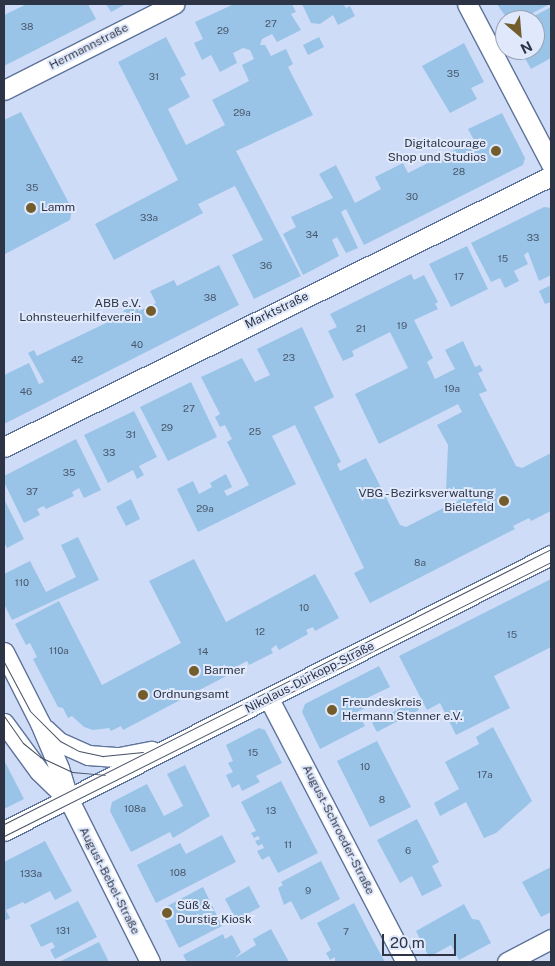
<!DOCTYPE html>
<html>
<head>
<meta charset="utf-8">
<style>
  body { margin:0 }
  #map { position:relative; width:555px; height:966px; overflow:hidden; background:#cedcf7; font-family:"Public Sans",sans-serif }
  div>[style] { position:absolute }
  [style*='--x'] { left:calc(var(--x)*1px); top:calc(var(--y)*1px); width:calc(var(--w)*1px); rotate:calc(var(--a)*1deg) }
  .building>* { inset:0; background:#9ac4e7 }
  .roads { filter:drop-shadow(1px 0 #5e739a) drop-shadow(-1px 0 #5e739a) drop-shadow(0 1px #5e739a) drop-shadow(0 -1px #5e739a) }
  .street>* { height:19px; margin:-9.5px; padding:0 9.5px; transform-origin:9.5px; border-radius:9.5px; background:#fff }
  .tram>* { height:1px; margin:-0.5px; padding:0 0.5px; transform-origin:0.5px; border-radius:0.5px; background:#464f63 }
  .dots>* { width:14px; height:14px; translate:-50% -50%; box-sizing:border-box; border:2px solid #e0e9fb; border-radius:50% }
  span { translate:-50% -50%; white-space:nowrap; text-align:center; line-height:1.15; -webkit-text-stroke:4px #e0e9fb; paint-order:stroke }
  .number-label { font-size:10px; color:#48586e }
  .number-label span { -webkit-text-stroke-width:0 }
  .street-label { font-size:12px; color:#2c3446 }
  .poi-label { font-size:12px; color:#2c3446 }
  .right { translate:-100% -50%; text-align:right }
  .left { translate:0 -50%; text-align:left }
  .frame { position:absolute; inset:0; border:5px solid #2c3446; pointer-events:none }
  .north { position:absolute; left:495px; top:10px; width:50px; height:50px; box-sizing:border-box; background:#e0e9fb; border:1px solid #98a1b3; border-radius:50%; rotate:153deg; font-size:14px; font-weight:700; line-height:20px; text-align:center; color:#2c3446 }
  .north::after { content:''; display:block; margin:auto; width:18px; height:22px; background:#745d2d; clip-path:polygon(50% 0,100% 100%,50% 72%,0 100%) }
  .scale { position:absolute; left:382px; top:934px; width:74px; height:22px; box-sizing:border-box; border:2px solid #2c3446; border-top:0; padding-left:6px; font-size:15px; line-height:18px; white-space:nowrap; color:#2c3446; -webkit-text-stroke:4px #e0e9fb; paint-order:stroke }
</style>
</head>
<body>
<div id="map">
  <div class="building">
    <i style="clip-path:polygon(27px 4px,88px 4px,96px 19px,4px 66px,4px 15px)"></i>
    <i style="clip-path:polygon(106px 4px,126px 4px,111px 12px)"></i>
    <i style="clip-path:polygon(234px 4px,292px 4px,296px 12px,291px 14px,301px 30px,277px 42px,272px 34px,262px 39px,260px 45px,265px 45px,271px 56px,286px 49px,293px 64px,288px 67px,313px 115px,236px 151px,301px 276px,254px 299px,232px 255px,263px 240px,235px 186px,198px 204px,203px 213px,114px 260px,95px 224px,178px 180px,118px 62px,166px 37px,186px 75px,180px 78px,190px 97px,168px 109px,186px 145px,225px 125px,212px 100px,249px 81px,242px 65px,254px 59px,250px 50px,243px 48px,233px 53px,237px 63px,220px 72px,211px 55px,202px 60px,194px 43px,203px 39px,195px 22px)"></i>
    <i style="clip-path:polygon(302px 4px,343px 4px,346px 8px,350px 6px,355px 16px,338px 25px,333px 15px,320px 24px,311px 23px)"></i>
    <i style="clip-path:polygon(497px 4px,550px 4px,519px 20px,508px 20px)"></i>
    <i style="clip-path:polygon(551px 7px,551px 58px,531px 69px,521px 51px,535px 50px,535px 20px,527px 20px)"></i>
    <i style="clip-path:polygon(319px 37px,324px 47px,308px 55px,303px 45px)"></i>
    <i style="clip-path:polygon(464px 43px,484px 82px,471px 88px,477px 99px,450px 113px,422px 66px)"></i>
    <i style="clip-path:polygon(21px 112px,72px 209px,70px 220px,5px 254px,4px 258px,4px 120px)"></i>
    <i style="clip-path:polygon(502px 113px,525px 158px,523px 165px,364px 245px,346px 209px,341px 212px,358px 248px,346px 253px,337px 237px,332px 240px,339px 256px,303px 275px,283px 234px,296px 227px,291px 217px,333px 198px,319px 174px,336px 165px,355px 203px,381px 189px,375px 177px,403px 163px,408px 173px,474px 140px,468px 129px)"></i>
    <i style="clip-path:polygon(544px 207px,551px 208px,551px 275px,539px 281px,528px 252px,524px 255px,528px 264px,514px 271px,519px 281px,505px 288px,500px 278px,491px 282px,471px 243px)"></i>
    <i style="clip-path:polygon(467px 246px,488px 289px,451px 307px,429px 264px)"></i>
    <i style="clip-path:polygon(219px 265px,239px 305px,4px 424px,4px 375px,29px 363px,39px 384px,44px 382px,28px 353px,34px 350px,37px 356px,125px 314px,123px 311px,136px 304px,139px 311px,156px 303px,150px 291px,174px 280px,177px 286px)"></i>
    <i style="clip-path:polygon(411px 274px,414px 280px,424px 275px,438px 302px,435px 304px,438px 309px,414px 320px,433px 358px,427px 362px,435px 379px,455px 369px,445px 350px,463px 341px,475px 367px,480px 365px,483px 371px,478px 373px,487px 391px,479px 394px,516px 466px,522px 468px,551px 453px,551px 511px,531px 521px,529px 518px,513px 526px,515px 529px,370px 603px,354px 573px,364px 568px,295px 425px,272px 436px,296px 484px,198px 532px,177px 489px,193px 481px,199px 494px,212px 487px,210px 483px,226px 474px,232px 487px,224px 491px,227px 496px,249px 485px,227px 442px,232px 439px,225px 425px,220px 427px,215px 417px,220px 414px,201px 377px,242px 358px,255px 382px,270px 375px,257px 349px,302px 327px,334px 397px,314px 407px,341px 462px,337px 464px,340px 471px,366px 458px,400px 525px,406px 527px,463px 498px,459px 489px,446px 491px,448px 445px,437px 425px,462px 412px,458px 404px,379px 444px,355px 394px,408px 368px,390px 332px,352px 351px,354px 356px,343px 361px,328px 331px,337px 327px,330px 314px)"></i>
    <i style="clip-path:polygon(551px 285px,551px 302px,545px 304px,539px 291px)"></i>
    <i style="clip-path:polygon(191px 382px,217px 437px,168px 461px,140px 407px)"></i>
    <i style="clip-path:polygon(134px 411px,157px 457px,139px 466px,144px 475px,137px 479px,133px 470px,108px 483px,84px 435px)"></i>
    <i style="clip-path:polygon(76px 439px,101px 490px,84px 498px,79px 488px,72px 492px,74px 496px,46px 509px,44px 506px,37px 509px,40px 515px,24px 523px,4px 482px,4px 476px)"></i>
    <i style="clip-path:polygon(4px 499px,24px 539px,7px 548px,4px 542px)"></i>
    <i style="clip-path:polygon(131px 499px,140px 519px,126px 526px,116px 507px)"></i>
    <i style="clip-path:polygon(78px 537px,99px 580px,12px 620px,4px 604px,4px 574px,30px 561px,46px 592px,76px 577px,61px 545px)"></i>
    <i style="clip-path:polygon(194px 559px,226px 622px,315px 574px,339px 618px,315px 631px,313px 627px,306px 630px,308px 634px,279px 650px,276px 645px,271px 649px,273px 653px,249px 665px,247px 661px,230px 670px,232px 673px,123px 730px,121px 726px,111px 731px,109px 728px,93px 730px,84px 727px,72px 716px,68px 718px,63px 708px,58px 707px,33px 659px,37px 657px,30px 643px,26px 645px,15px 624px,59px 601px,102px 685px,181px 643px,149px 581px)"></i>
    <i style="clip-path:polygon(551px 579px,551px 647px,494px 676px,510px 708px,456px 735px,440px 703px,427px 710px,399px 656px)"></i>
    <i style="clip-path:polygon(379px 666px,390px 687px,365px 699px,369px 706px,357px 712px,365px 726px,320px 749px,302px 712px,305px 704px)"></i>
    <i style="clip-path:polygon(414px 701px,419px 710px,377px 732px,372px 723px)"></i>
    <i style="clip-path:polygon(493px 727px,532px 801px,496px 833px,484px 838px,466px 802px,440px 816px,434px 803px,459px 789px,445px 762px,479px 744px,476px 737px)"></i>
    <i style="clip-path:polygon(259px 728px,265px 730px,282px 763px,256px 776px,260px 782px,242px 791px,239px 784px,232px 788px,226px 775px,233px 772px,228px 763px,233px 761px,226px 745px)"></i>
    <i style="clip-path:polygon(377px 741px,411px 807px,370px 827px,337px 761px)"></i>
    <i style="clip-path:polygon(4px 760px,24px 799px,4px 809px)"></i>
    <i style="clip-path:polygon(185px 765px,210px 816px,173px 838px,170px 832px,131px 852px,110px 811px,112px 802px,147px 784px,164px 816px,183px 806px,167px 774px)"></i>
    <i style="clip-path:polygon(281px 781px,318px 853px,278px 873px,269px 856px,262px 860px,257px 851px,264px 848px,262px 844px,258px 846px,255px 841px,260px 839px,258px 836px,254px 838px,251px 833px,256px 831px,241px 802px)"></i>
    <i style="clip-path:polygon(417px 819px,439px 862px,432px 866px,442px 886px,422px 896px,412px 876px,400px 883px,377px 840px)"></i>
    <i style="clip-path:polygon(222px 835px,236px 862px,156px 903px,137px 865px,180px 843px,186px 854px)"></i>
    <i style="clip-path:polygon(45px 841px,72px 891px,55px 900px,50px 891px,25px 904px,23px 902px,6px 910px,10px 918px,4px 921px,4px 862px)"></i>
    <i style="clip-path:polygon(321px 861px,340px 899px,301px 920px,291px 901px,284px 905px,278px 888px,283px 885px,281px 882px)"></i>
    <i style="clip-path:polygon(551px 867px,551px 912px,541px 917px,522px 882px)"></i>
    <i style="clip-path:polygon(249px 886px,260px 907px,236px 920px,225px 899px)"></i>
    <i style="clip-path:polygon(203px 887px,222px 926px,179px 948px,160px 910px)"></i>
    <i style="clip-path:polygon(78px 901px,97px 937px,55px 959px,50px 950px,55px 947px,52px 942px,41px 947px,30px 925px)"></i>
    <i style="clip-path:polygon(354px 903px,374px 942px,385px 962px,335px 962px,335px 957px,330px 960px,326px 953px,331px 950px,317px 923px)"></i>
    <i style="clip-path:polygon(464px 904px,472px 919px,479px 920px,491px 943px,459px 960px,451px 945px,429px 957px,416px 931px)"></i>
    <i style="clip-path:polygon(271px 929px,289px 962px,187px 962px,183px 955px,223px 934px,225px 939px,232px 935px,241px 952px,235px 958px,256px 945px,253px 939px)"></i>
    <i style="clip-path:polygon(99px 942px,109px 962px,59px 962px)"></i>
  </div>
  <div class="roads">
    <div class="street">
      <i style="--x:467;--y:4;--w:181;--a:62.3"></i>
      <i style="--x:4;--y:90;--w:191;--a:-26.8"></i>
      <i style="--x:4;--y:447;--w:610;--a:-26.36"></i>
      <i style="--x:4;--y:652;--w:80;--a:63.1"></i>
      <i style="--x:40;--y:723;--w:49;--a:67.1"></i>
      <i style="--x:59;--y:768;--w:34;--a:73"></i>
      <i style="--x:69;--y:800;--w:181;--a:63.4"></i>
      <i style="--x:269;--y:699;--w:297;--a:62.5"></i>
      <i style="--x:4;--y:723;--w:59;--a:53.9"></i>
      <i style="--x:39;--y:771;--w:39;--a:44"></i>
      <i style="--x:45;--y:729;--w:19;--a:43"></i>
      <i style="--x:59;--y:742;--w:32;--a:24"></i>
      <i style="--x:88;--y:755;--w:31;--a:4"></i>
      <i style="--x:119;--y:757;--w:33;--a:-11"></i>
      <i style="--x:4;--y:831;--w:613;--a:-26.77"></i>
      <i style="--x:507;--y:962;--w:50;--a:-27.6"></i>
    </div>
  </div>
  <div class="tram">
    <i style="--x:4;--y:662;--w:55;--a:62"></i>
    <i style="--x:30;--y:711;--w:42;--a:45"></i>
    <i style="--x:60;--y:741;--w:21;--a:28"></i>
    <i style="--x:79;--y:751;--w:25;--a:12"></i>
    <i style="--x:103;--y:756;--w:40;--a:-5.7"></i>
    <i style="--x:4;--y:716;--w:33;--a:55"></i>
    <i style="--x:23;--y:743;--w:22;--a:39"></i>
    <i style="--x:40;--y:757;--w:35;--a:25"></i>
    <i style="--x:72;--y:772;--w:33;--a:5"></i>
    <i style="--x:4;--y:824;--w:612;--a:-26.69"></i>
    <i style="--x:4;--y:836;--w:612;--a:-26.61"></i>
  </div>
  <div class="dots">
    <i style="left:496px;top:151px;background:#745d2d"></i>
    <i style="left:31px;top:208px;background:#745d2d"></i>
    <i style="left:151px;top:311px;background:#745d2d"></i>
    <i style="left:504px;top:501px;background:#745d2d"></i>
    <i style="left:194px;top:671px;background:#745d2d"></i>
    <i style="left:143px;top:695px;background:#745d2d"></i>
    <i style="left:332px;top:710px;background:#745d2d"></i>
    <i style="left:167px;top:913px;background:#745d2d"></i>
  </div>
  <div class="number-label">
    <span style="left:271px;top:24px">27</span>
    <span style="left:27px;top:27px">38</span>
    <span style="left:223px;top:31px">29</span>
    <span style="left:453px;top:74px">35</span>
    <span style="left:154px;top:77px">31</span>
    <span style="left:242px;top:113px">29a</span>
    <span style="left:459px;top:172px">28</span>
    <span style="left:32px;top:188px">35</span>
    <span style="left:412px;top:197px">30</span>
    <span style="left:149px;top:218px">33a</span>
    <span style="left:312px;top:235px">34</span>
    <span style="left:533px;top:238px">33</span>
    <span style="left:503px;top:259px">15</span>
    <span style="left:266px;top:266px">36</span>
    <span style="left:459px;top:277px">17</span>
    <span style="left:210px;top:298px">38</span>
    <span style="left:402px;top:326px">19</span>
    <span style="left:361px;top:329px">21</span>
    <span style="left:137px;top:345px">40</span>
    <span style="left:289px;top:358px">23</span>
    <span style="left:77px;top:360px">42</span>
    <span style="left:452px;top:389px">19a</span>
    <span style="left:26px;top:392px">46</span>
    <span style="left:189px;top:409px">27</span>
    <span style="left:167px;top:428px">29</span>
    <span style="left:255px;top:432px">25</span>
    <span style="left:131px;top:435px">31</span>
    <span style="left:109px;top:453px">33</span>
    <span style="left:69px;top:473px">35</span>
    <span style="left:32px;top:492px">37</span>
    <span style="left:205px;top:509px">29a</span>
    <span style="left:420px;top:563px">8a</span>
    <span style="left:22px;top:583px">110</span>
    <span style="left:304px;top:608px">10</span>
    <span style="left:260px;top:632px">12</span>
    <span style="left:512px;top:635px">15</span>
    <span style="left:59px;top:651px">110a</span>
    <span style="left:203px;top:652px">14</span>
    <span style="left:253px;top:753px">15</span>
    <span style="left:365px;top:767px">10</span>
    <span style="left:485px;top:775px">17a</span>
    <span style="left:382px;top:800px">8</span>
    <span style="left:135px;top:809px">108a</span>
    <span style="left:271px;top:811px">13</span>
    <span style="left:288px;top:845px">11</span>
    <span style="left:408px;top:851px">6</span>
    <span style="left:178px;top:873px">108</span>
    <span style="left:31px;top:874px">133a</span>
    <span style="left:308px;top:891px">9</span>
    <span style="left:63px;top:931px">131</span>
    <span style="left:346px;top:932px">7</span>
  </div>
  <div class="street-label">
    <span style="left:89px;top:47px;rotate:-27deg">Hermannstraße</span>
    <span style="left:277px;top:311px;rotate:-26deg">Marktstraße</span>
    <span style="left:310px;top:678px;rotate:-27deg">Nikolaus-Dürkopp-Straße</span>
    <span style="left:338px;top:830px;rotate:63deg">August-Schroeder-Straße</span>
    <span style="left:109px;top:881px;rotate:63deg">August-Bebel-Straße</span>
  </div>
  <div class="poi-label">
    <span class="right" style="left:486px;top:151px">Digitalcourage<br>Shop und Studios</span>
    <span class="left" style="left:41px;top:208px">Lamm</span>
    <span class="right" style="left:141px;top:311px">ABB e.V.<br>Lohnsteuerhilfeverein</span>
    <span class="right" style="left:494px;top:501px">VBG - Bezirksverwaltung<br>Bielefeld</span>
    <span class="left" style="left:204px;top:671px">Barmer</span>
    <span class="left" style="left:153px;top:695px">Ordnungsamt</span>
    <span class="left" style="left:342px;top:710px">Freundeskreis<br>Hermann Stenner e.V.</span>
    <span class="left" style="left:177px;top:913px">Süß &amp;<br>Durstig Kiosk</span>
  </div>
  <div class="frame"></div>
  <div class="north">N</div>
  <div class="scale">20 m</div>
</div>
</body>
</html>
